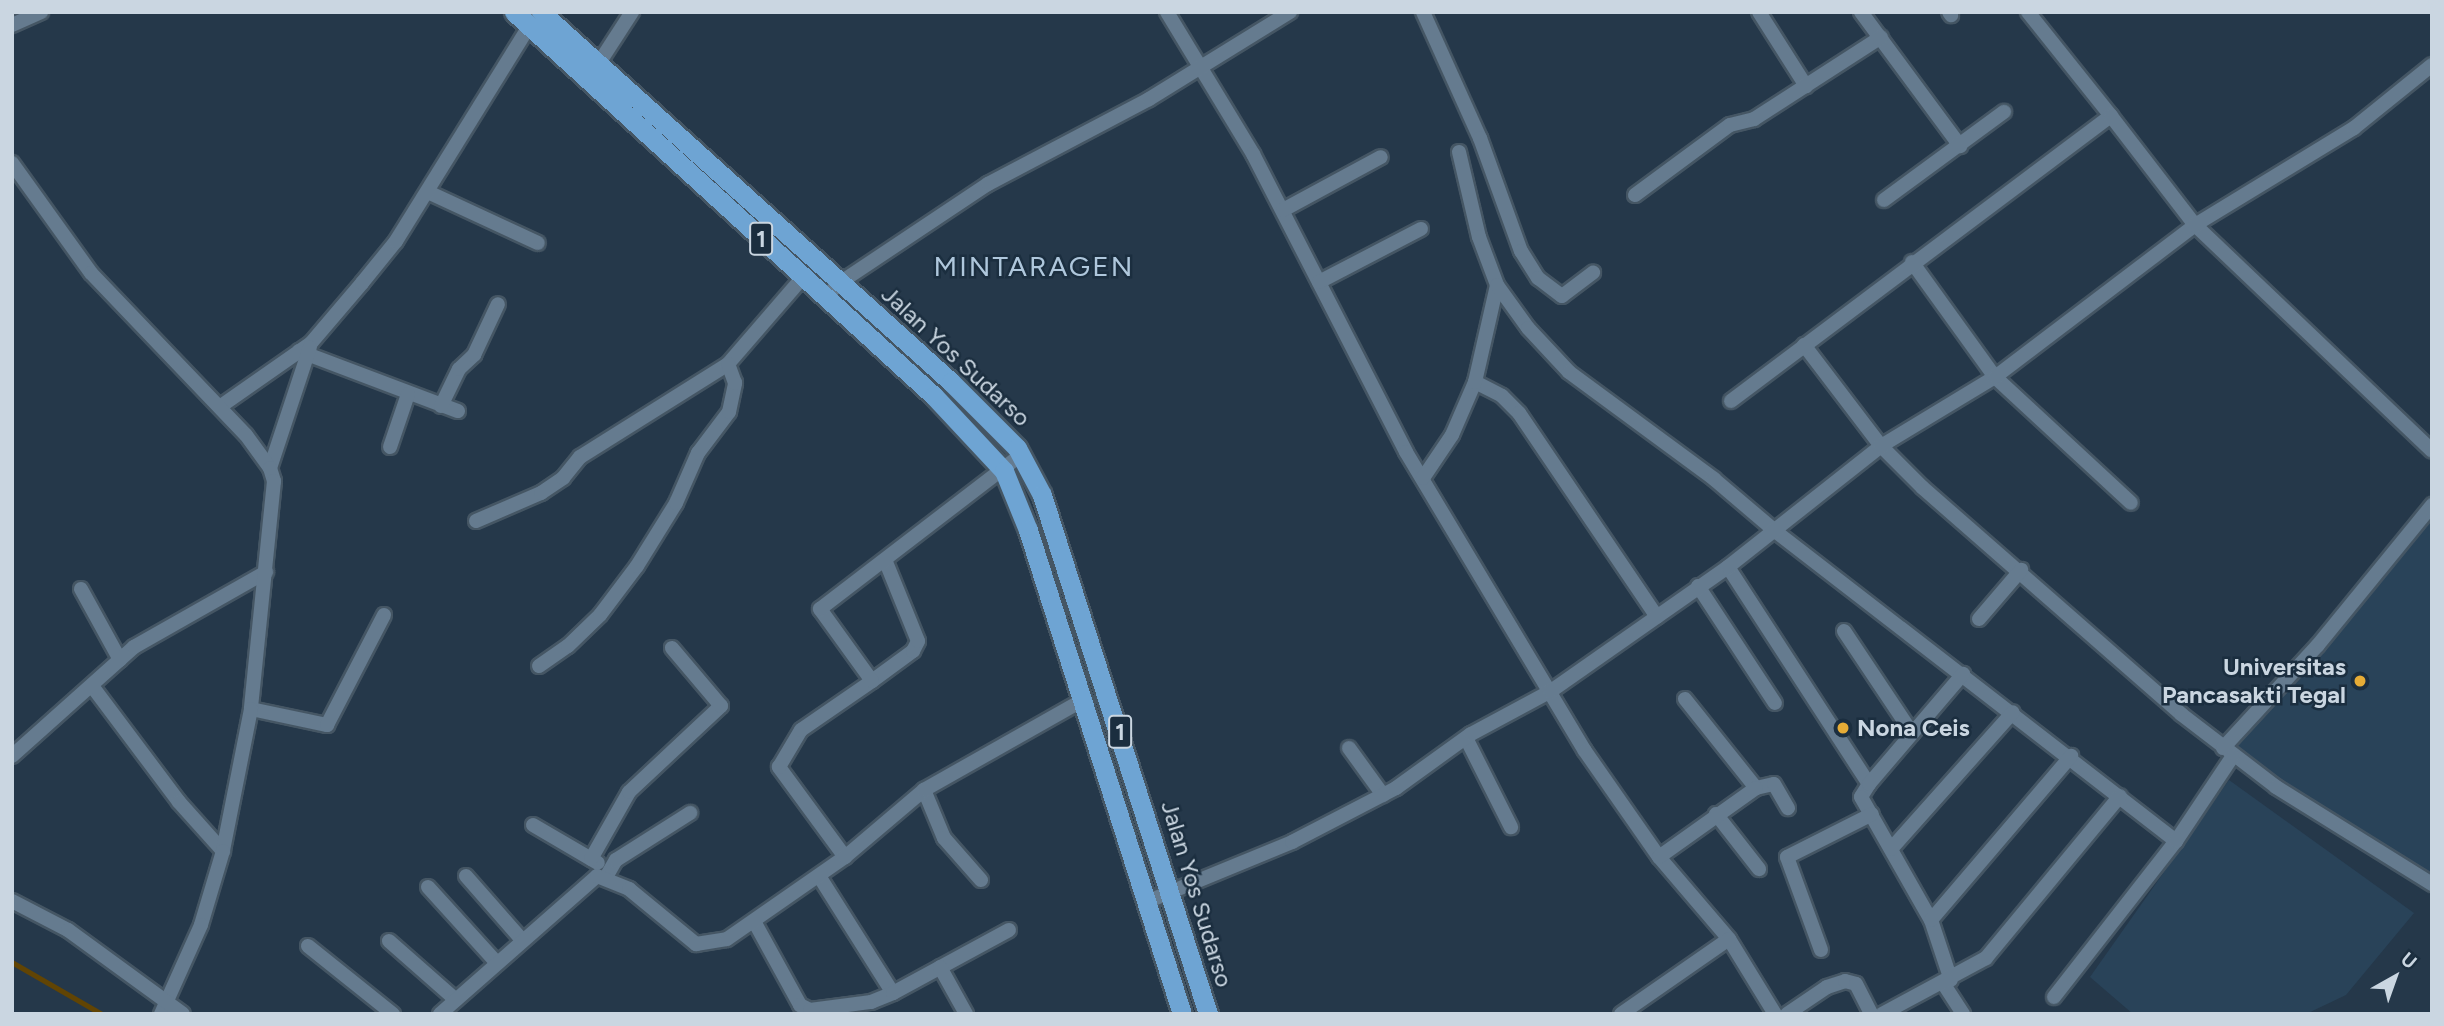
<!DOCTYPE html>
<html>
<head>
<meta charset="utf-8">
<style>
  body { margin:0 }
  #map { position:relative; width:2444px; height:1026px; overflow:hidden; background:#25384a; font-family:Figtree,sans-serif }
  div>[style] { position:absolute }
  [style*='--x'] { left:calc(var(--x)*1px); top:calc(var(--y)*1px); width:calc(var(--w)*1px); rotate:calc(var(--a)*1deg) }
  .built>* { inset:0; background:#294359 }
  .stream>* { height:4.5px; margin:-2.25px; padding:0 2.25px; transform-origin:2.25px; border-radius:2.25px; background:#614404 }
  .roads { filter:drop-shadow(2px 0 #455664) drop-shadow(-2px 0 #455664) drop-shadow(0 2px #455664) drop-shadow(0 -2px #455664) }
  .minor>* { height:14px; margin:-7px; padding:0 7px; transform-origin:7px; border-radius:7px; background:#657b8f }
  .tertiary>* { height:14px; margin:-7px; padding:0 7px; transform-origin:7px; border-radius:7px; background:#657b8f }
  .trunk>* { height:19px; margin:-9.5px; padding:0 9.5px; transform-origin:9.5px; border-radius:9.5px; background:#6ea4d3 }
  .dots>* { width:19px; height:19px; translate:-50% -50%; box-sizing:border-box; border:4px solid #1b2e3f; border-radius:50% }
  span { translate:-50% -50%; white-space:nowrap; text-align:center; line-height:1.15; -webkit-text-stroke:5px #1b2e3f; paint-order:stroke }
  .shield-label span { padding:2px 5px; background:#1b2e3f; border:2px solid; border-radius:5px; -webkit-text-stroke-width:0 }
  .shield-label { font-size:23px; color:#cad6e1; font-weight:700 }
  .street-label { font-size:24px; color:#cad6e1 }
  .poi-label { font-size:24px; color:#cad6e1; font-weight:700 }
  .right { translate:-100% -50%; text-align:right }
  .left { translate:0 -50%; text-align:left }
  .quarter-label { font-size:28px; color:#afc7dc; letter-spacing:2px }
  .frame { position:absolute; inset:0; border:14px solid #cad6e1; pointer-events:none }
  .north { position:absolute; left:2360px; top:942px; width:70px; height:70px; -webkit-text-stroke:5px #1b2e3f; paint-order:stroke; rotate:40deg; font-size:19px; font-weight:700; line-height:28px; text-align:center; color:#cad6e1 }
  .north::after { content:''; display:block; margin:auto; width:24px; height:32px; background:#cad6e1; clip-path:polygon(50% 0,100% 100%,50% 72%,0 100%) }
</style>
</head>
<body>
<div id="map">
  <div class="built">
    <i style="clip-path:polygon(2432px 515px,2432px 877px,2315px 806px,2229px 745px)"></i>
    <i style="clip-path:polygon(2229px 780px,2414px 913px,2346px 995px,2306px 1014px,2133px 1014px,2090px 977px)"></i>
  </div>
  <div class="stream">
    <i style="--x:12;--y:962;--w:104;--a:30"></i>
  </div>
  <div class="roads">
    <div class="minor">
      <i style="--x:1167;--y:12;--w:166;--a:58.8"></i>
      <i style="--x:1253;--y:154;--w:335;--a:62.8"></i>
      <i style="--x:1406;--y:452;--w:348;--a:59.1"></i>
      <i style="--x:1585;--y:751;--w:129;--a:55.1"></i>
      <i style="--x:1659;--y:857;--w:108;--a:49.5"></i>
      <i style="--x:1729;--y:939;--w:88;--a:58.5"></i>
      <i style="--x:1423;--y:12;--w:138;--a:65.7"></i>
      <i style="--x:1480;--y:138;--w:120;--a:70.1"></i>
      <i style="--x:1521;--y:251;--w:32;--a:58"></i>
      <i style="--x:1538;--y:278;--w:30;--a:37"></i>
      <i style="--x:1562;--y:296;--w:39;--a:-37"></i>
      <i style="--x:1759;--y:12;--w:88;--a:57.6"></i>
      <i style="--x:1861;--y:12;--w:167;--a:53.5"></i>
      <i style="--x:1949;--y:12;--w:4;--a:56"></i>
      <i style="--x:2028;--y:12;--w:133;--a:51.4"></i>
      <i style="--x:599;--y:63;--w:61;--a:-57.1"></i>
      <i style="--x:1459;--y:152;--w:87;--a:76.8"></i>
      <i style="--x:1479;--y:237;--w:51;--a:69.4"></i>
      <i style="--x:428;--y:192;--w:121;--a:24.9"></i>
      <i style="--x:1635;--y:195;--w:118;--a:-36.4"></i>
      <i style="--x:1730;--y:125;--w:25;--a:-14"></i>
      <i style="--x:1754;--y:119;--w:151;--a:-32.8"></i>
      <i style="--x:1884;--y:200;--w:149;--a:-36.3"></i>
      <i style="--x:1283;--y:210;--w:111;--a:-28.4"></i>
      <i style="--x:1912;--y:262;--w:142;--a:54.2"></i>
      <i style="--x:1995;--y:377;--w:185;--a:42.8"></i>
      <i style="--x:1319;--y:282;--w:115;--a:-27.5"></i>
      <i style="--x:825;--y:297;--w:22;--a:-43"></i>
      <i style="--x:841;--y:282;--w:177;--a:-33.7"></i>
      <i style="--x:988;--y:184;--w:182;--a:-27.8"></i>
      <i style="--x:1149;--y:99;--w:166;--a:-31.7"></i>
      <i style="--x:1804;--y:345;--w:127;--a:52.7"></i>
      <i style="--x:1881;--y:446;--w:59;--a:45"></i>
      <i style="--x:1923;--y:488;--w:343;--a:41.2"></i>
      <i style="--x:2181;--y:714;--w:120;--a:37.5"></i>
      <i style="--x:2276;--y:787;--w:184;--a:31.9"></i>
      <i style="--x:299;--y:351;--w:170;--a:20.7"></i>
      <i style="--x:1475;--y:382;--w:30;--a:27"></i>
      <i style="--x:1502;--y:396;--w:24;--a:45"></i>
      <i style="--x:1519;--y:413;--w:246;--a:55.9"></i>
      <i style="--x:1731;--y:401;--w:475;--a:-36.9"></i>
      <i style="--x:2111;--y:116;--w:138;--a:52.4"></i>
      <i style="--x:2195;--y:225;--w:327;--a:43.6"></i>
      <i style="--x:221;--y:406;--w:110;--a:-35"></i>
      <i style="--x:311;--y:343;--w:79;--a:-49.6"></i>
      <i style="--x:362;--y:283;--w:54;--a:-51"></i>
      <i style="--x:396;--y:241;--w:262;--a:-58.2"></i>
      <i style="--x:441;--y:406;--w:41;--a:-64.1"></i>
      <i style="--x:459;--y:369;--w:21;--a:-43"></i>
      <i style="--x:474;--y:355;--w:56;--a:-64.8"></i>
      <i style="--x:390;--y:447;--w:56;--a:-71.2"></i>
      <i style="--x:270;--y:468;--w:127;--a:-71.7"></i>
      <i style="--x:1423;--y:478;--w:52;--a:-56"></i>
      <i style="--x:1452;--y:435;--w:58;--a:-66.5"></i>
      <i style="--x:1475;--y:382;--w:99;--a:-77.2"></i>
      <i style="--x:1497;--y:285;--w:53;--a:54.2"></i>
      <i style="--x:1528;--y:328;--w:60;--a:47"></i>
      <i style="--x:1569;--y:372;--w:180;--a:36.4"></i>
      <i style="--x:1714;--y:479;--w:80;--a:40.4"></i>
      <i style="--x:1775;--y:531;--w:507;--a:37.71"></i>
      <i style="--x:476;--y:521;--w:71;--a:-23.3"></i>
      <i style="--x:541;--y:493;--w:27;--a:-34"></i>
      <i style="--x:563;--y:478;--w:27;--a:-51"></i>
      <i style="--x:580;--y:457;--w:175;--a:-32.1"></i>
      <i style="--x:728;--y:364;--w:115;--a:-49.2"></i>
      <i style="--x:1728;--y:567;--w:259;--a:57"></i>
      <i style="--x:1869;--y:784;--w:15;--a:122"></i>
      <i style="--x:1861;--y:797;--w:142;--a:60.4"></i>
      <i style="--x:1931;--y:920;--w:63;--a:71.6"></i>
      <i style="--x:1698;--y:586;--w:140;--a:56.7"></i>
      <i style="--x:81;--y:589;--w:81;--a:61.2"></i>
      <i style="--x:1979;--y:619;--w:65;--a:-49.4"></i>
      <i style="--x:1844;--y:631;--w:123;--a:56.3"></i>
      <i style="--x:539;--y:666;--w:35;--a:-35"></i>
      <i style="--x:568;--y:646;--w:45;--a:-44.1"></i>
      <i style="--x:600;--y:615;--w:61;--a:-52.9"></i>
      <i style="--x:637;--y:566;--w:74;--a:-58.2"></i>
      <i style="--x:676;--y:503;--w:55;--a:-66.3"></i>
      <i style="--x:698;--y:453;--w:51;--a:-52.9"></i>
      <i style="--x:729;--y:412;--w:30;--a:-78"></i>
      <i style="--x:735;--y:383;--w:20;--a:-110"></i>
      <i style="--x:872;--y:681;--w:51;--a:-36.2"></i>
      <i style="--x:913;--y:651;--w:11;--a:-63"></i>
      <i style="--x:918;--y:641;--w:85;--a:-112.1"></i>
      <i style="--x:92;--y:686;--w:145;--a:53.1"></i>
      <i style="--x:179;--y:802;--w:66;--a:48.1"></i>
      <i style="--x:1685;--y:699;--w:114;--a:51.4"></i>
      <i style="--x:1756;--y:788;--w:18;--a:-13"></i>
      <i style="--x:1774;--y:784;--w:28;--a:60"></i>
      <i style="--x:251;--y:709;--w:78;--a:11.9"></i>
      <i style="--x:327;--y:725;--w:124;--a:-62.6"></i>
      <i style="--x:1466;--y:738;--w:100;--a:63.2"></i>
      <i style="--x:1349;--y:748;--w:58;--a:54.1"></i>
      <i style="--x:2223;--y:748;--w:140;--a:-47.3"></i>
      <i style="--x:2318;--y:645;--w:181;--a:-50.8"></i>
      <i style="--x:12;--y:756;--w:164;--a:-41.8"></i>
      <i style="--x:134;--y:647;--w:152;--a:-29.6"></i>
      <i style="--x:1869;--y:784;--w:145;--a:-49.5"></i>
      <i style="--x:924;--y:790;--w:52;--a:67.4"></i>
      <i style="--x:944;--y:838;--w:56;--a:48.6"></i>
      <i style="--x:1716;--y:814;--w:70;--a:52"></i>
      <i style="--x:533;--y:825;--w:75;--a:30.3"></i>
      <i style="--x:1891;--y:849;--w:183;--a:-48.3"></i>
      <i style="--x:845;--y:857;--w:112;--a:-126.3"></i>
      <i style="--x:779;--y:767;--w:43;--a:-59.3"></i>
      <i style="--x:801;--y:730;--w:86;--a:-34.6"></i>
      <i style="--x:872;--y:681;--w:89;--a:-125.8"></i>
      <i style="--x:820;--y:609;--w:253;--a:-37.5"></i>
      <i style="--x:1659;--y:857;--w:119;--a:-35.4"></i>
      <i style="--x:591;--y:859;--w:77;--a:-60.4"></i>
      <i style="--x:629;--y:792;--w:126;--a:-43.1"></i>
      <i style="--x:721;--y:706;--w:76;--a:-130.2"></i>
      <i style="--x:466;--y:876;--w:85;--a:48.8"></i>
      <i style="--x:819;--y:876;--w:138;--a:57.7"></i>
      <i style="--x:606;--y:877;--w:20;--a:-60"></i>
      <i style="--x:616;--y:860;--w:88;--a:-32.4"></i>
      <i style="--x:428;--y:887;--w:103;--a:47.8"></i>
      <i style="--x:1146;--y:902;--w:158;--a:-22.3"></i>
      <i style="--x:1292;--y:842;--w:117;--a:-27.4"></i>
      <i style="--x:1396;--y:788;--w:92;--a:-35.8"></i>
      <i style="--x:1471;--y:734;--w:91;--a:-28.3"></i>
      <i style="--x:1551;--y:691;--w:216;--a:-35"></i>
      <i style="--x:1728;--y:567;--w:195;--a:-38.3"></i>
      <i style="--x:1881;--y:446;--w:133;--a:-31.2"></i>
      <i style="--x:1995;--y:377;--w:251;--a:-37.2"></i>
      <i style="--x:2195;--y:225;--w:186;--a:-31.4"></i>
      <i style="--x:2354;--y:128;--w:100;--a:-38.9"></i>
      <i style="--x:1931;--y:920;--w:216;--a:-49.5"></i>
      <i style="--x:755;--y:923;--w:94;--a:61.2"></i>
      <i style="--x:800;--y:1005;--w:11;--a:27"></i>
      <i style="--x:810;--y:1010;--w:62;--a:-7.5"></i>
      <i style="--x:871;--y:1002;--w:24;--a:-22"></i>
      <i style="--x:893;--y:993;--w:132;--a:-28.5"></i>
      <i style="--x:389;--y:941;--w:89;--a:41.4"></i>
      <i style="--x:308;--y:946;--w:109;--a:38.7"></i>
      <i style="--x:1821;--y:950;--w:99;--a:-110.1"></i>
      <i style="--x:1787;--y:857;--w:95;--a:-26.8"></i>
      <i style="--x:940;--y:967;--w:54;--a:61"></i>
      <i style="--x:1943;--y:983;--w:37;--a:57"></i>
      <i style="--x:2054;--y:997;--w:198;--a:-52"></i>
      <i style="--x:2176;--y:841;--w:102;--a:-56.2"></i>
      <i style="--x:440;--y:1014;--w:209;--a:-41.3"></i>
      <i style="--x:597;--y:876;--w:35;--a:22"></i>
      <i style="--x:629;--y:889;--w:87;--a:39.4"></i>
      <i style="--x:696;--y:944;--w:31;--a:-9"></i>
      <i style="--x:727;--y:939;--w:144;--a:-34.8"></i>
      <i style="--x:845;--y:857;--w:104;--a:-40.3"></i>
      <i style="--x:924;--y:790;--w:180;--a:-29.5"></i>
      <i style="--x:1621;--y:1014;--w:131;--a:-34.8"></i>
      <i style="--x:1787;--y:1014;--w:48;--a:-34"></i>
      <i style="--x:1827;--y:987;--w:19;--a:-18"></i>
      <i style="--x:1845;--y:981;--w:11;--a:15"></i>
      <i style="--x:1856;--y:984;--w:34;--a:63"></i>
      <i style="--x:1882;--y:1014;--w:118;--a:-28.3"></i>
      <i style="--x:1986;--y:958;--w:210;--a:-50.4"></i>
    </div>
    <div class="tertiary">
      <i style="--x:12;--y:25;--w:32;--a:-24"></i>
      <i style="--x:12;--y:163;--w:135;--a:54.3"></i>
      <i style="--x:91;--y:273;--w:224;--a:46.3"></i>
      <i style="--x:246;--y:435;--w:41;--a:54"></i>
      <i style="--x:270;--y:468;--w:14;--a:73"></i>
      <i style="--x:274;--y:481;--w:229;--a:95.8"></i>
      <i style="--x:251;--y:709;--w:145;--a:101.2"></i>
      <i style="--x:223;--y:851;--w:77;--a:106.6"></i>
      <i style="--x:201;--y:925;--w:98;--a:114.2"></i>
      <i style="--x:12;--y:901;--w:63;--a:27.4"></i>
      <i style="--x:68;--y:930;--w:142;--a:36.1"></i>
    </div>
    <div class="trunk">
      <i style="--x:514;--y:12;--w:569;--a:42.44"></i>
      <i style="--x:934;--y:396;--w:103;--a:47"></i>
      <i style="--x:1004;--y:471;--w:64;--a:67.9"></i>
      <i style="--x:1028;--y:530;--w:508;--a:72.35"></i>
      <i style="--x:541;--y:12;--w:552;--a:42.06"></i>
      <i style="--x:951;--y:382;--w:93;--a:45"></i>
      <i style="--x:1017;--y:448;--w:53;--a:62"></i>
      <i style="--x:1042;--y:495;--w:545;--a:72.26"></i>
    </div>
  </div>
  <div class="dots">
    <i style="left:2360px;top:681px;background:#e6ac36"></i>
    <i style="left:1843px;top:728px;background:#e6ac36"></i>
  </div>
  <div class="shield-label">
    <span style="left:761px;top:239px">1</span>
    <span style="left:1120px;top:732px">1</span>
  </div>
  <div class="street-label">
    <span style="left:956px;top:356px;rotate:43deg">Jalan Yos Sudarso</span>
    <span style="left:1197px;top:894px;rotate:73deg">Jalan Yos Sudarso</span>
  </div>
  <div class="poi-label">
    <span class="right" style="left:2346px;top:681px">Universitas<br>Pancasakti Tegal</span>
    <span class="left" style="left:1857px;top:728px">Nona Ceis</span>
  </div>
  <div class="quarter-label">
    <span style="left:1034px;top:266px">MINTARAGEN</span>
  </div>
  <div class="frame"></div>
  <div class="north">U</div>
</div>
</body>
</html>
